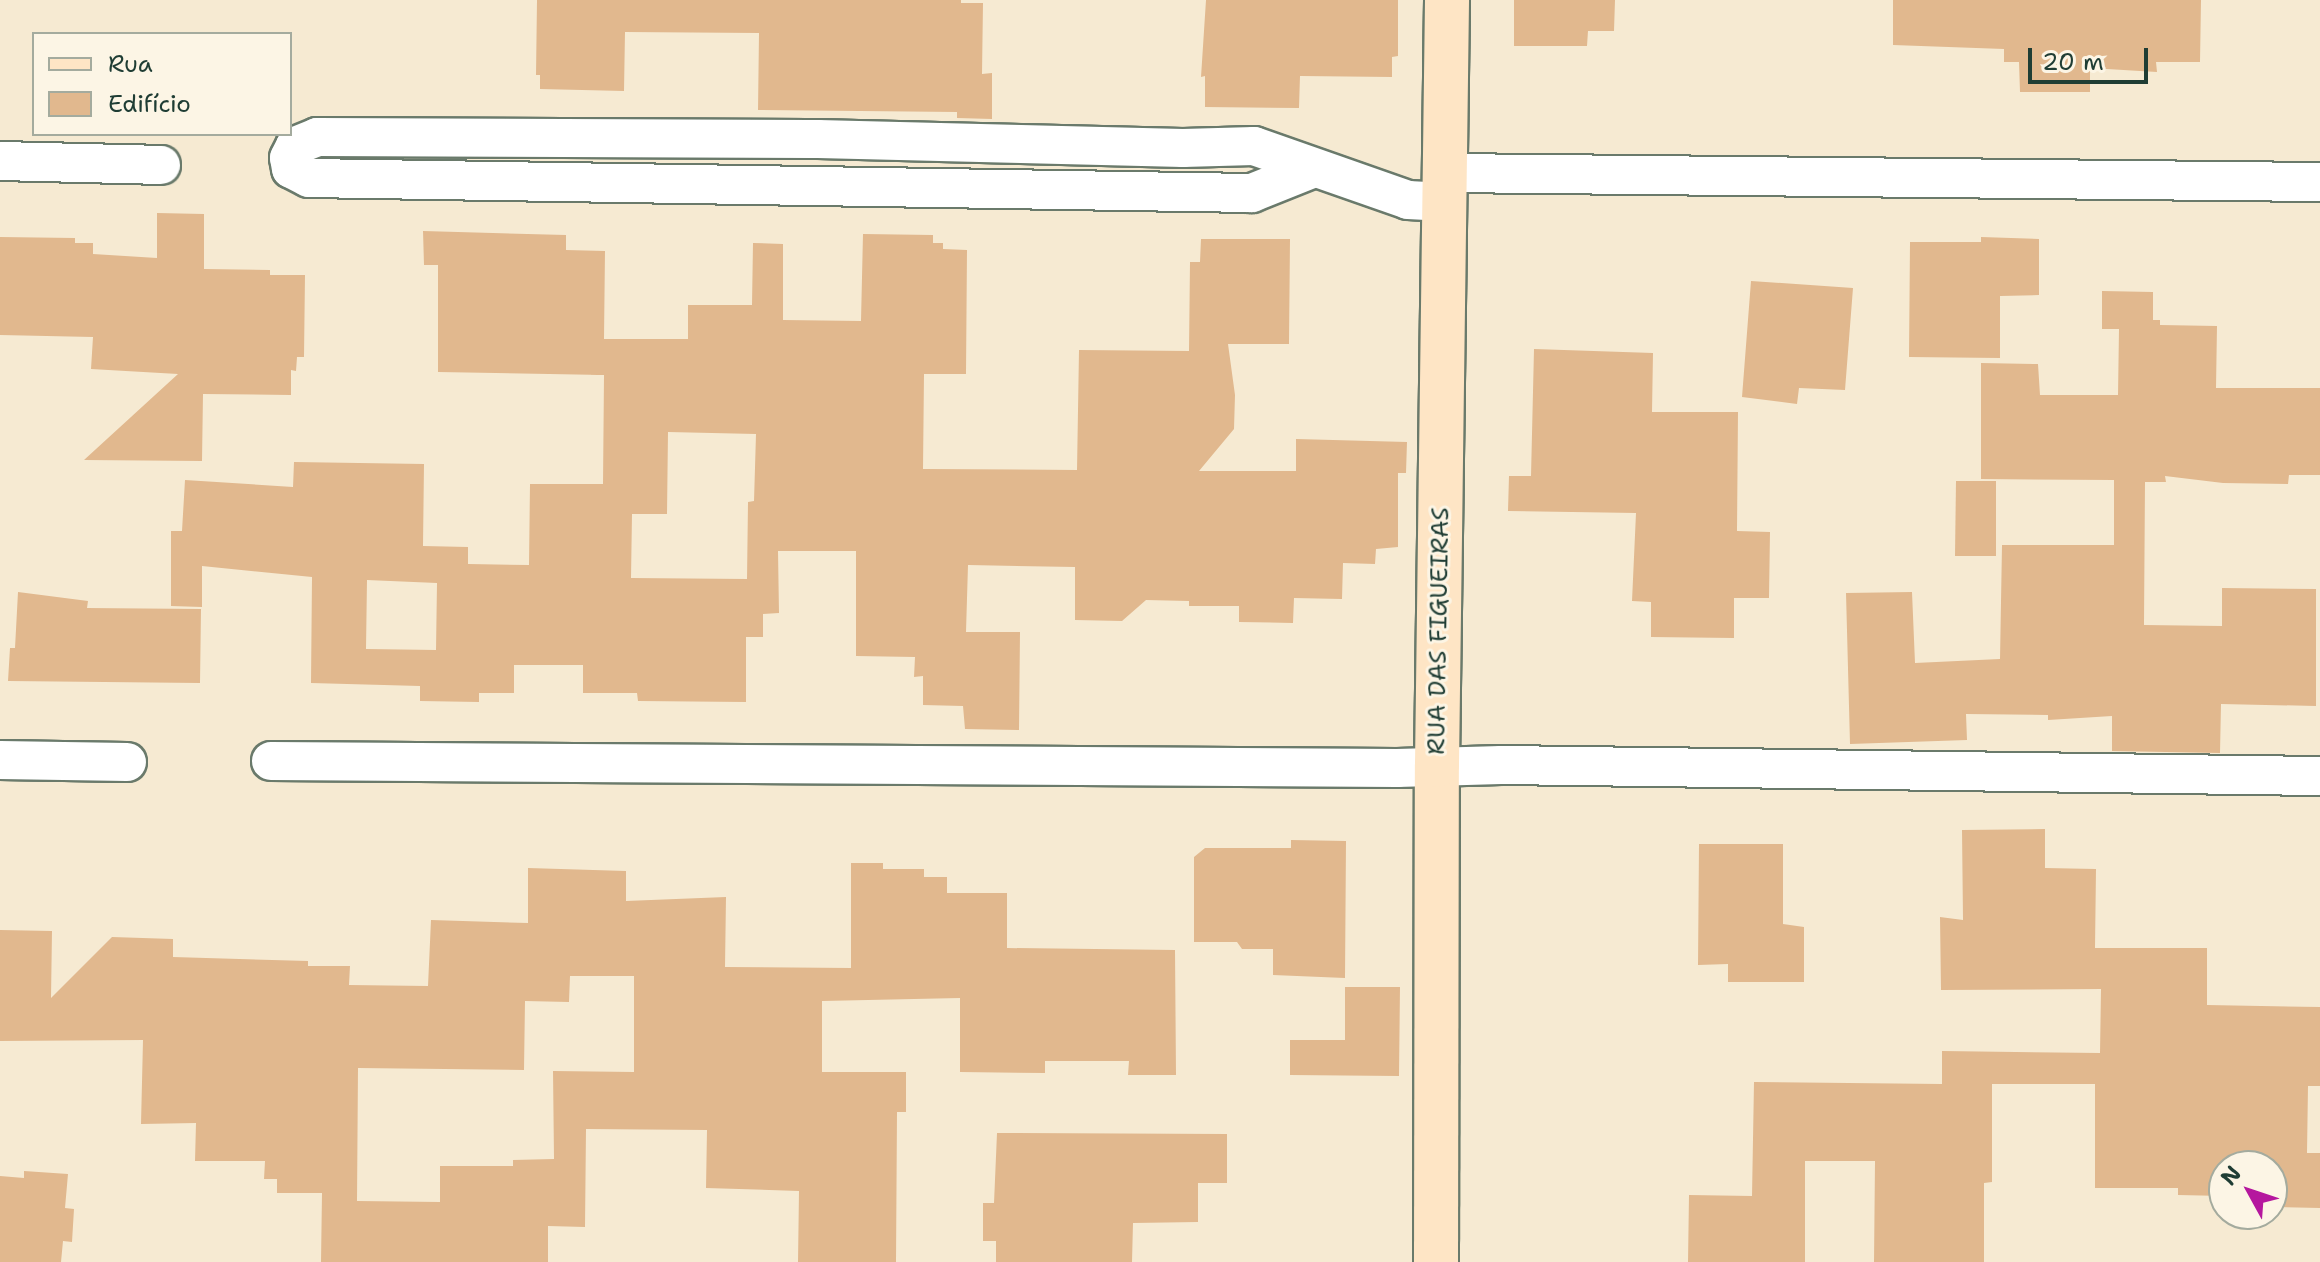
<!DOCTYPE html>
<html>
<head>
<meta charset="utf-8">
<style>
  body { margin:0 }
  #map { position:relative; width:2320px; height:1262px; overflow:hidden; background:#f6ead2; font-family:"Shantell Sans",sans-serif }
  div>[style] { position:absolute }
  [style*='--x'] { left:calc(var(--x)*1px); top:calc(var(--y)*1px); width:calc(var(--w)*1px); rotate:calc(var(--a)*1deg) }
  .building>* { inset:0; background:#e1b88e }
  .roads { filter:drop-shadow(2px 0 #6a7a6b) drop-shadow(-2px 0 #6a7a6b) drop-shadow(0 2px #6a7a6b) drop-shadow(0 -2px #6a7a6b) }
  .street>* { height:38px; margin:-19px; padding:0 19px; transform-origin:19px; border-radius:19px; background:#fff }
  .secondary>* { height:44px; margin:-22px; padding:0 22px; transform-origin:22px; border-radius:22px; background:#fee5c5 }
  span { translate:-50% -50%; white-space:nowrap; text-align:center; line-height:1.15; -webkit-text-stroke:6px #fcf5e5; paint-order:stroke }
  .street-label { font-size:24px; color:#1f3d34 }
  .legend { position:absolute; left:32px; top:32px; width:260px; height:104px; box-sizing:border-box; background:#fcf5e5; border:2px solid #a4ab9e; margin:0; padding:10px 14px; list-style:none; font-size:24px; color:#1f3d34 }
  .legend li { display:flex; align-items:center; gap:16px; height:40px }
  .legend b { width:40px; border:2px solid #a4ab9e }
  .north { position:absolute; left:2208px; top:1150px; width:80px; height:80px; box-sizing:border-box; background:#fcf5e5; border:2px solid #a4ab9e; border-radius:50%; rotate:310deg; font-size:22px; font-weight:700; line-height:32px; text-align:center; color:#1f3d34 }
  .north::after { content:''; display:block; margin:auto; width:28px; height:36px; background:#b5179e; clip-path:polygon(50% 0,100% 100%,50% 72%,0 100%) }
  .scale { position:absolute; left:2028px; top:48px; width:120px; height:36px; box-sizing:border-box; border:4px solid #1f3d34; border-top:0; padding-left:10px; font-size:24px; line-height:28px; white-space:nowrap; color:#1f3d34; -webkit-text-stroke:6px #fcf5e5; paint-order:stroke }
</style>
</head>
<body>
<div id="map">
  <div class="building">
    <i style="clip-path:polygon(537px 0,961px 0,961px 3px,983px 3px,982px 74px,992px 73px,992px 119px,957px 118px,957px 112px,758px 110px,759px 33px,625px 32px,624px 91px,540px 89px,540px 75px,536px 75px)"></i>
    <i style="clip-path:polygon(1206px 0,1398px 0,1398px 56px,1392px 57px,1392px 77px,1300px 76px,1299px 108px,1205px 107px,1205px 76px,1201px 77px)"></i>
    <i style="clip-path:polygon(1514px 0,1615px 0,1614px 31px,1588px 31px,1587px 46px,1514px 46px)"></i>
    <i style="clip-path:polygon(1893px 0,2201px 0,2200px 62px,2156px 62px,2157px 72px,2090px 68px,2090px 92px,2020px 92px,2019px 62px,2004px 62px,2004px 49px,1893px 45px)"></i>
    <i style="clip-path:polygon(157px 213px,204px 214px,204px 269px,270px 270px,270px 275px,305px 275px,304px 357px,297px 357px,296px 371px,291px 370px,291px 395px,203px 394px,202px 461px,84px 460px,178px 374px,91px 369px,93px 337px,0 335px,0 237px,75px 238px,75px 243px,93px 243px,93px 254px,157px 258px)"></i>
    <i style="clip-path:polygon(evenodd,423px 231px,566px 235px,566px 250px,605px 251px,604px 339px,688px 339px,688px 305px,752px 305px,753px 243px,783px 244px,783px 320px,861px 321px,863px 234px,933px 235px,933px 243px,943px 243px,943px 249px,967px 250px,966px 374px,924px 374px,923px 469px,1077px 470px,1079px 350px,1189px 351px,1190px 262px,1200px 262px,1201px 239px,1290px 239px,1289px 344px,1228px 344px,1235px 395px,1234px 429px,1199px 471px,1296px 471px,1296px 439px,1407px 442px,1406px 473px,1398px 473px,1398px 547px,1376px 549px,1375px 564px,1343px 563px,1342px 599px,1294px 598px,1293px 623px,1239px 622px,1239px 606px,1189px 606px,1189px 601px,1146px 600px,1122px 621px,1075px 620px,1075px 567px,968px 565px,966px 632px,1020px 632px,1019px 730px,965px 729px,963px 706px,923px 705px,923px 676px,914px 677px,915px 657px,856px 656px,856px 551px,778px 551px,779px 613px,763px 614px,763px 637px,746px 637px,746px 702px,638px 701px,637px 693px,583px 693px,583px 665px,514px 665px,514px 693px,479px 693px,479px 702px,420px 701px,420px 686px,311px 683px,312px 577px,202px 566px,202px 607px,171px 606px,171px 531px,182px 531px,185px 480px,293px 487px,294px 462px,424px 464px,423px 546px,468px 547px,468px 564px,529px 565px,530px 484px,603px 484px,604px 375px,438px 372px,438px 265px,424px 265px,423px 231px,668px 432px,756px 434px,754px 501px,748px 502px,747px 579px,631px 578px,632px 514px,667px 514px,668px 432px,423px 231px,367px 580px,437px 583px,436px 650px,366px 649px,367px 580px)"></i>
    <i style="clip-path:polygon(1981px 237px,2039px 239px,2039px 295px,2000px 296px,2000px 358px,1909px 357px,1910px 242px,1981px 242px)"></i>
    <i style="clip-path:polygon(1751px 281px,1853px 288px,1845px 390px,1799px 388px,1797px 404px,1742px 397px)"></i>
    <i style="clip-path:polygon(2102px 291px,2153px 292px,2153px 320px,2160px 320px,2160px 325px,2217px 326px,2216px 388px,2320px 388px,2320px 475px,2289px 475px,2288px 484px,2223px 483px,2165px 476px,2166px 482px,2145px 482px,2144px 625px,2222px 626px,2222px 588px,2316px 589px,2316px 706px,2221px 704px,2220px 753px,2112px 751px,2112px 716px,2048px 720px,2048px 715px,1966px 714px,1967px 740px,1850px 744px,1846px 593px,1912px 592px,1915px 663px,2000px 659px,2002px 545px,2114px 545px,2114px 480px,1981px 479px,1981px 363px,2038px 364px,2040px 395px,2118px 395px,2119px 329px,2102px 329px)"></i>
    <i style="clip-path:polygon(1534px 349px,1653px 353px,1652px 412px,1738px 412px,1737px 531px,1770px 532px,1769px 598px,1734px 598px,1734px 638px,1651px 637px,1651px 602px,1632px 601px,1636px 513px,1508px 511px,1509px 476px,1531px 476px)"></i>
    <i style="clip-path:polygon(1956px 481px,1996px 481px,1996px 556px,1955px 556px)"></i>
    <i style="clip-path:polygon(18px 592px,88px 601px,87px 608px,201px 609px,200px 683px,8px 681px,10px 648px,15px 648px)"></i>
    <i style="clip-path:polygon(2045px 829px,2045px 868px,2096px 869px,2095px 948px,2207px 948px,2207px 1005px,2320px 1007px,2320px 1086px,2308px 1086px,2307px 1153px,2320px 1153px,2320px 1208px,2272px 1207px,2272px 1166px,2224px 1166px,2224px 1196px,2178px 1195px,2178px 1188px,2095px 1188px,2095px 1084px,1992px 1084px,1992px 1182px,1984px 1183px,1984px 1262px,1874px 1262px,1875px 1161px,1805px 1161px,1805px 1262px,1688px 1262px,1689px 1195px,1752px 1196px,1754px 1082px,1942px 1084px,1942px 1051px,2100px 1053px,2101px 989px,1941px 990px,1940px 917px,1963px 920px,1962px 830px)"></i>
    <i style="clip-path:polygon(1291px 840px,1346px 841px,1345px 978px,1273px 975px,1273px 949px,1242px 949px,1237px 942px,1194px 942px,1194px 857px,1205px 848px,1291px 848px)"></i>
    <i style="clip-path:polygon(1699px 844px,1783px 844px,1783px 924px,1804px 927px,1804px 982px,1728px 982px,1728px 964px,1698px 965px)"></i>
    <i style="clip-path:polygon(evenodd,851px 863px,883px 863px,883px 869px,924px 869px,924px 877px,947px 877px,947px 893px,1007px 893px,1007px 948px,1175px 950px,1176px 1075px,1128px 1075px,1129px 1061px,1045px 1061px,1045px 1073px,960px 1072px,960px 998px,822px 1001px,822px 1072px,906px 1072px,906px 1112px,897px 1112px,896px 1262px,798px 1262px,799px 1191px,706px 1188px,707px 1130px,586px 1129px,585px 1227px,548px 1226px,548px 1262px,321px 1262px,322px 1193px,277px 1193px,277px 1179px,264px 1179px,265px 1161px,195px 1161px,196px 1123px,141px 1124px,143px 1040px,0 1041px,0 930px,52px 931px,51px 998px,112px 937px,173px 939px,173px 957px,308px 961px,308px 966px,350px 966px,349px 985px,428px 986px,431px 920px,528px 923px,528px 868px,626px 871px,626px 901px,726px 897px,725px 967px,851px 968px,851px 863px,570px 976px,634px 976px,634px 1072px,553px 1071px,554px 1159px,513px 1160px,513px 1166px,440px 1166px,440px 1202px,357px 1201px,358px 1068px,524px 1070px,525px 1001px,569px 1002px,570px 976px)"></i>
    <i style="clip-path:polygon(1345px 987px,1400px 987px,1399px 1076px,1290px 1075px,1290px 1040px,1345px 1040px)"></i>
    <i style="clip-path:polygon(997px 1133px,1227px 1134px,1227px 1183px,1198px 1183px,1198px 1222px,1133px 1223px,1132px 1262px,996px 1262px,996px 1241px,983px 1241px,983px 1203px,994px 1203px)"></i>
    <i style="clip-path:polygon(24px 1171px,68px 1174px,65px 1208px,74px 1209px,72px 1242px,63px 1241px,61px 1262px,0 1262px,0 1176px,24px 1178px)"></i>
  </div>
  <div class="roads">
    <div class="street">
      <i style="--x:0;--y:161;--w:161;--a:1.4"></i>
      <i style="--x:1312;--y:169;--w:65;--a:158.2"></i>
      <i style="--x:1252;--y:193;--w:943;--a:-179.09"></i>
      <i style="--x:309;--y:178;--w:20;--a:-153"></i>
      <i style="--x:291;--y:169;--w:11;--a:-100"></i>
      <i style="--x:289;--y:158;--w:13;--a:-63"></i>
      <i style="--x:295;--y:146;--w:24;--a:-22"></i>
      <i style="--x:317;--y:137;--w:501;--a:0.23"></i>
      <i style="--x:818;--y:139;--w:365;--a:1.4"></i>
      <i style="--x:1183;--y:148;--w:71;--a:-1.6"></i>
      <i style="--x:1254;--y:146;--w:163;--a:19.3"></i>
      <i style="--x:1408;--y:200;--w:38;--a:3"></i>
      <i style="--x:1446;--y:173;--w:874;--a:0.59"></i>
      <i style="--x:0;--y:760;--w:127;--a:0.9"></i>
      <i style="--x:271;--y:761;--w:1126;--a:0.36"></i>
      <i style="--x:1397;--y:768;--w:104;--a:-1.7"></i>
      <i style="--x:1501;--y:765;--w:819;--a:0.77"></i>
    </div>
    <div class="secondary">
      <i style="--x:1436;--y:1262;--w:497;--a:-89.9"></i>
      <i style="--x:1437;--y:765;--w:765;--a:-89.25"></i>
    </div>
  </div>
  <div class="street-label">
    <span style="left:1439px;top:631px;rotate:-89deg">RUA DAS FIGUEIRAS</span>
  </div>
  <ul class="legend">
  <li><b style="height:10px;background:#fee5c5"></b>Rua</li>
  <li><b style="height:22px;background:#e1b88e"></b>Edifício</li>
  </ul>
  <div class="north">N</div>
  <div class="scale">20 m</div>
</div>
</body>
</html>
